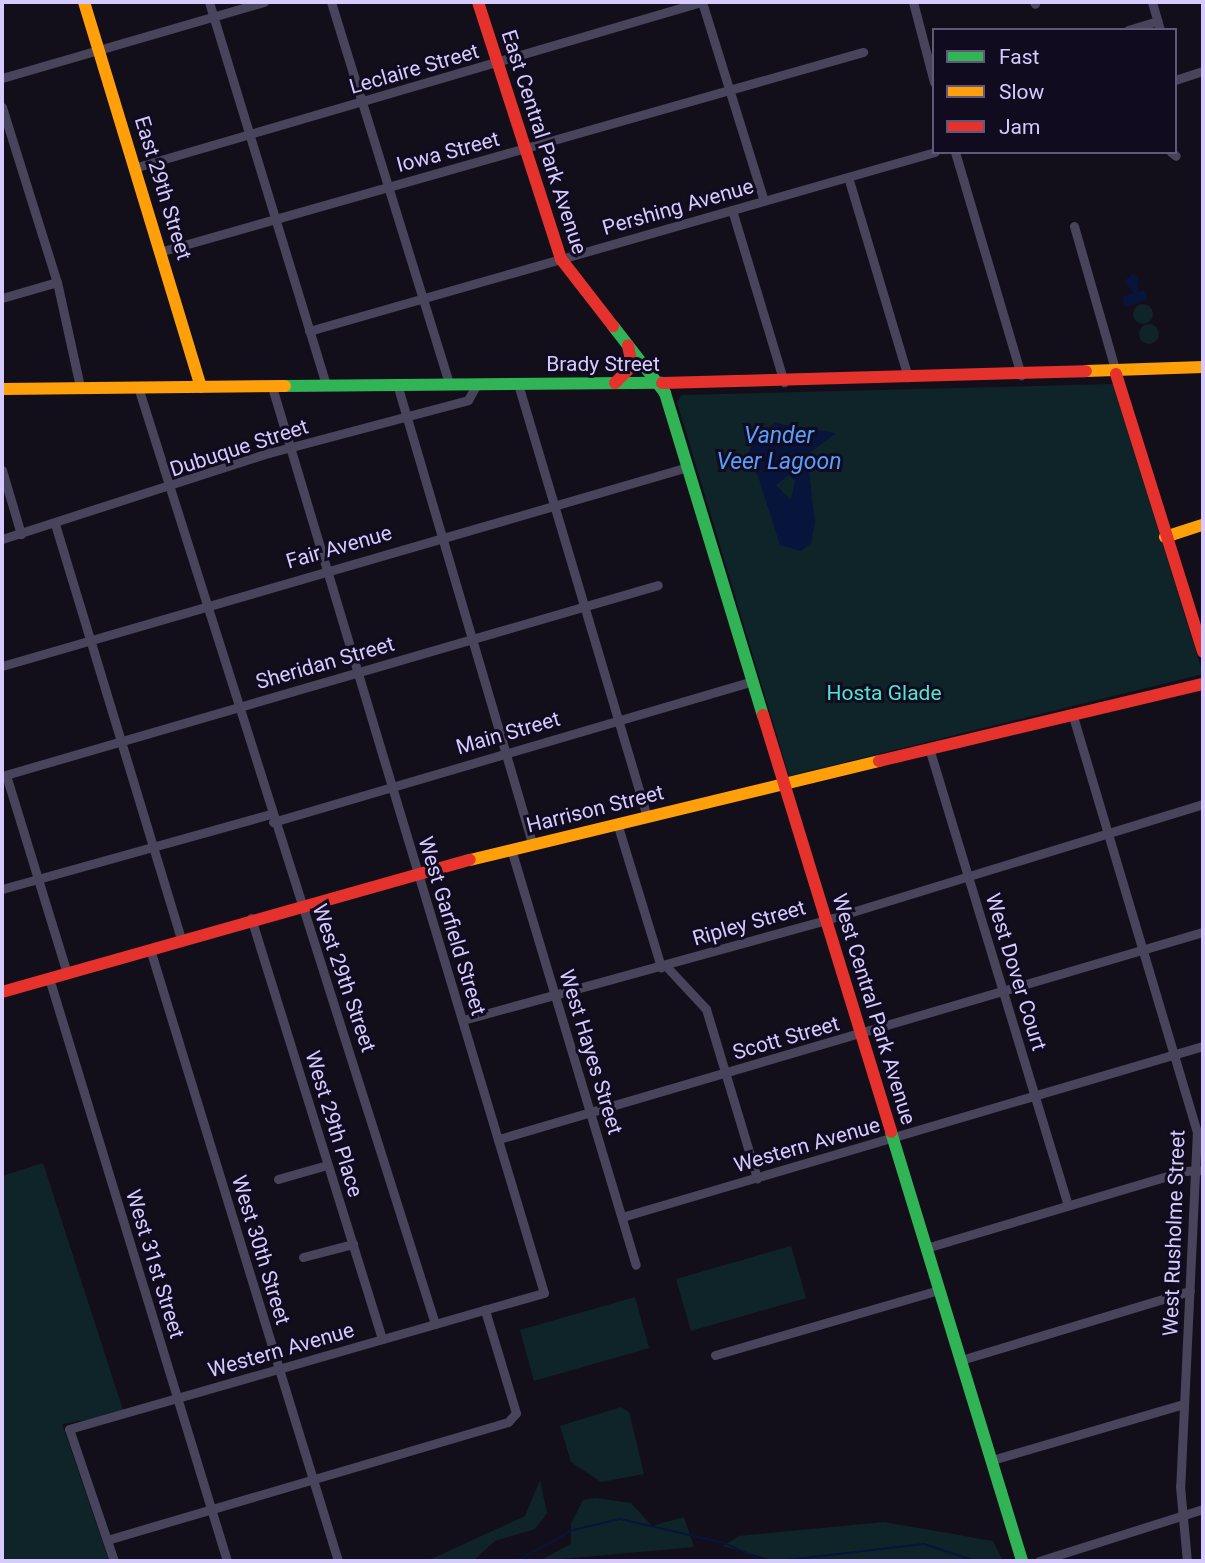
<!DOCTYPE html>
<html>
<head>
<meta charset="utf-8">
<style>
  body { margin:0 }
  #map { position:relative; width:1205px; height:1563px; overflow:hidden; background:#130f1a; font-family:Roboto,sans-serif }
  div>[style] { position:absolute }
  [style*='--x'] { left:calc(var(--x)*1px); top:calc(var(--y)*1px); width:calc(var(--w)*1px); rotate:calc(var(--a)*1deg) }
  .green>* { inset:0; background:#0f2428 }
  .round { border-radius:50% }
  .water>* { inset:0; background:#07143b }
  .stream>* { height:2px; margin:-1px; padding:0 1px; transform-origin:1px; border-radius:1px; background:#07143b }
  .street>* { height:9px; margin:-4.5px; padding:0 4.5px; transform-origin:4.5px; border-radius:4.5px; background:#48445c }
  .fast>* { height:12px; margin:-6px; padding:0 6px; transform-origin:6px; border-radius:6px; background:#30b455 }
  .slow>* { height:12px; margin:-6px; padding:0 6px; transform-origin:6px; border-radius:6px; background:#ff9f0a }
  .jam>* { height:12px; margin:-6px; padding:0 6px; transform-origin:6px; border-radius:6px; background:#e5322d }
  span { translate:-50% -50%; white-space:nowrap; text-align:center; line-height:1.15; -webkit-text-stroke:6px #110b1f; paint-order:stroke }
  .street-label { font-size:21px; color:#d6caff }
  .park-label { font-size:21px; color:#4fe6d2 }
  .water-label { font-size:23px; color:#589eff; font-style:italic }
  .frame { position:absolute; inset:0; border:4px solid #d6caff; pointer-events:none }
  .legend { position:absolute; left:932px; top:28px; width:245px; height:126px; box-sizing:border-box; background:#110b1f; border:2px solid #605779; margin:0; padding:9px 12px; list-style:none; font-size:21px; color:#d6caff }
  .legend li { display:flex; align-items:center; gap:14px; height:35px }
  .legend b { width:35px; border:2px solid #605779 }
</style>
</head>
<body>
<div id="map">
  <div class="green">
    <i class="round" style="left:1133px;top:304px;width:20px;height:20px"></i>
    <i class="round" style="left:1139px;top:324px;width:20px;height:20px"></i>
    <i style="clip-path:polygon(1113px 384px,1203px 674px,789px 776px,677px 402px,681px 395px)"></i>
    <i style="clip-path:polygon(43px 1163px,124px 1413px,62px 1424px,109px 1561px,2px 1561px,2px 1176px)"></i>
    <i style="clip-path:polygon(791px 1246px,806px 1298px,691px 1331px,676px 1279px)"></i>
    <i style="clip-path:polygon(635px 1297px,649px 1348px,534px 1381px,520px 1330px)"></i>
    <i style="clip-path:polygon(621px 1407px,629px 1412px,644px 1474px,601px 1482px,571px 1462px,560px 1426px)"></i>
    <i style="clip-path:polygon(540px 1480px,547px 1513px,535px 1529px,495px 1541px,473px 1561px,427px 1561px,525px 1516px)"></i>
    <i style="clip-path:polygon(595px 1498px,631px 1503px,652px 1526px,684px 1517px,694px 1547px,539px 1561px,571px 1544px,571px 1524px,583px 1500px)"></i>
    <i style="clip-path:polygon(884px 1522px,993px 1541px,1003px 1561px,776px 1561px,723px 1546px,739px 1536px)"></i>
  </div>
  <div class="water">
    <i style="clip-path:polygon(1132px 274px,1139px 277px,1137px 292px,1145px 290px,1148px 299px,1125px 307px,1122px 297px,1134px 293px,1124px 281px)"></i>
    <i style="clip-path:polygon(evenodd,775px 423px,836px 433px,807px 455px,815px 523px,811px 543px,801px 551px,780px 545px,758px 476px,745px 460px,757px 435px,775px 423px,789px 475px,795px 481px,791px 500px,776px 485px,789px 475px)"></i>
  </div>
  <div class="stream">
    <i style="--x:517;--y:1561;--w:64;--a:-29"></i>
    <i style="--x:573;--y:1530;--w:48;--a:-13.2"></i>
    <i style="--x:620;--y:1519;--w:107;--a:13"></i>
    <i style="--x:724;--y:1543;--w:44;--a:24.2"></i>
    <i style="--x:778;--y:1561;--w:147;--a:-6.6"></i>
    <i style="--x:924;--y:1544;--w:54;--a:18.4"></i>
  </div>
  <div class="street">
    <i style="--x:209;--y:2;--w:400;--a:73"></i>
    <i style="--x:331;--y:2;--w:400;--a:72.8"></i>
    <i style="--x:702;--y:2;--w:208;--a:72.7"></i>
    <i style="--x:913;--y:2;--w:83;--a:75.3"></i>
    <i style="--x:1034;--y:2;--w:2;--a:63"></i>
    <i style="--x:1152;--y:2;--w:29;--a:74"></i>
    <i style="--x:1128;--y:30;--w:31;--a:-17"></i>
    <i style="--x:2;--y:78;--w:273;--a:-16.2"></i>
    <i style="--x:1175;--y:80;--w:29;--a:-18"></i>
    <i style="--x:2;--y:107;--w:183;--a:72.6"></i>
    <i style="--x:57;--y:282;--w:107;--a:77.6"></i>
    <i style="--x:955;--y:152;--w:233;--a:73.5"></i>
    <i style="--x:1171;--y:152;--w:6;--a:39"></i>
    <i style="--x:137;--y:167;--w:588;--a:-16.31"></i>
    <i style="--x:848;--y:177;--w:209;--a:73.3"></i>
    <i style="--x:732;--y:210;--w:180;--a:73.2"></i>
    <i style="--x:1074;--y:226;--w:152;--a:74"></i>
    <i style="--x:163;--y:251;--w:728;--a:-15.87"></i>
    <i style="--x:2;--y:298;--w:57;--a:-16.2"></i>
    <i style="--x:309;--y:331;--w:651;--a:-15.96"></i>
    <i style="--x:397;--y:384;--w:479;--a:73.6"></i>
    <i style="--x:518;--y:384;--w:451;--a:73.4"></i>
    <i style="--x:138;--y:387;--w:983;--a:72.41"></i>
    <i style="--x:2;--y:470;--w:67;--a:73.5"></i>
    <i style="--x:55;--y:524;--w:435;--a:73.1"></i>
    <i style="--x:2;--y:539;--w:281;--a:-17.9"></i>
    <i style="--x:269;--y:453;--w:206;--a:-14.9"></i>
    <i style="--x:468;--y:400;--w:18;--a:-61"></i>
    <i style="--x:2;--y:666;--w:714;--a:-16.18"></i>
    <i style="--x:1072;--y:713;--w:436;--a:73.4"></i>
    <i style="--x:1197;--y:1131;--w:355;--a:92.7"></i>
    <i style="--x:1180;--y:1486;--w:75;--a:84.7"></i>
    <i style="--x:929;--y:748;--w:478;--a:73.1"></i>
    <i style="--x:6;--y:775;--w:207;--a:72.9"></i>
    <i style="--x:2;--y:776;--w:683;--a:-16.23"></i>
    <i style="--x:273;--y:822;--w:500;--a:-16.37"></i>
    <i style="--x:617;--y:823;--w:151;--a:73"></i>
    <i style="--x:511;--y:849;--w:434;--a:73.3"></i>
    <i style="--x:2;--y:889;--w:278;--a:-15.6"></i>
    <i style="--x:251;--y:918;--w:441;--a:72.7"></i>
    <i style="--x:150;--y:949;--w:640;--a:72.92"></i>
    <i style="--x:665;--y:965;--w:60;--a:47"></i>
    <i style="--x:706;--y:1009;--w:177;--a:73.2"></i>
    <i style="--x:49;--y:978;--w:610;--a:73.02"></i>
    <i style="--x:463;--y:1020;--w:377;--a:-15.4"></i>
    <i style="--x:826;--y:920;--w:394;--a:-17.1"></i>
    <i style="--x:499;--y:1139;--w:734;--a:-16.39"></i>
    <i style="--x:278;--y:1179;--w:51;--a:-15.9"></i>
    <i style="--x:622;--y:1217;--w:606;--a:-16.4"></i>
    <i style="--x:926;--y:1248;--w:270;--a:-16.6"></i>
    <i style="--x:1185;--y:1171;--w:18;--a:-3"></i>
    <i style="--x:303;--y:1257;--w:52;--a:-14.6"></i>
    <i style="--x:715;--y:1355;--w:233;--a:-16.2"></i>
    <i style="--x:961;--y:1360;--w:239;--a:-16.8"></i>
    <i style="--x:992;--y:1460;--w:200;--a:-16.3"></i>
    <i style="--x:107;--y:1540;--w:418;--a:-16.4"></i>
    <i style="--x:508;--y:1422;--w:12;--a:-48"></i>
    <i style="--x:516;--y:1413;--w:108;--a:-106.8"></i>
    <i style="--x:114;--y:1561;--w:139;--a:-108.8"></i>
    <i style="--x:69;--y:1429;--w:494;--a:-16"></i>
    <i style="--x:544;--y:1293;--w:946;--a:-106.71"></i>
    <i style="--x:1039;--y:1561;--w:172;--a:-17.6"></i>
  </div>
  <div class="fast">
    <i style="--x:613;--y:326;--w:85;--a:52.2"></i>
    <i style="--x:665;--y:393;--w:337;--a:73.1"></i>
    <i style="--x:285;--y:386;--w:377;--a:-0.5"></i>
    <i style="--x:891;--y:1132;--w:449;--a:73"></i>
  </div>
  <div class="slow">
    <i style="--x:84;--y:2;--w:402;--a:73.1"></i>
    <i style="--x:1086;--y:371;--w:117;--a:-2"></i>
    <i style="--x:2;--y:389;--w:283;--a:-0.6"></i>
    <i style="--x:1165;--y:537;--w:40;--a:-18"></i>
    <i style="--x:470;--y:860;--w:421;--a:-13.6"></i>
  </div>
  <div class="jam">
    <i style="--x:478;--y:2;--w:270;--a:72.1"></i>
    <i style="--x:561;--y:259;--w:85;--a:52.2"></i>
    <i style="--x:1116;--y:374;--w:291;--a:72.6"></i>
    <i style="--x:615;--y:383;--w:24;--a:-45"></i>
    <i style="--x:632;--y:366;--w:21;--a:-101"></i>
    <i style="--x:662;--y:383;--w:424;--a:-1.6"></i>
    <i style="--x:763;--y:715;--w:436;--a:72.9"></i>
    <i style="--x:879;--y:761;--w:333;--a:-13.4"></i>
    <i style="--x:2;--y:992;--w:486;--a:-15.8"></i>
  </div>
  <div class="street-label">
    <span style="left:414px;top:69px;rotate:-16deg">Leclaire Street</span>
    <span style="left:544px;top:142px;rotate:72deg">East Central Park Avenue</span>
    <span style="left:448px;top:152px;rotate:-15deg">Iowa Street</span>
    <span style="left:163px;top:188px;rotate:73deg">East 29th Street</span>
    <span style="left:678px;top:207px;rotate:-16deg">Pershing Avenue</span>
    <span style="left:603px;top:364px">Brady Street</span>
    <span style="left:239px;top:448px;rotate:-18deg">Dubuque Street</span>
    <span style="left:339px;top:547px;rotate:-16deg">Fair Avenue</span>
    <span style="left:325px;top:663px;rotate:-16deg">Sheridan Street</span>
    <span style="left:508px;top:733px;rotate:-16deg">Main Street</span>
    <span style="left:595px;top:809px;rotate:-14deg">Harrison Street</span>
    <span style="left:749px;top:923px;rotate:-16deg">Ripley Street</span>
    <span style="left:452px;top:926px;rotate:73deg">West Garfield Street</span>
    <span style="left:1016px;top:972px;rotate:73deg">West Dover Court</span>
    <span style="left:344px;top:978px;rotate:71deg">West 29th Street</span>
    <span style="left:874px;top:1009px;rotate:73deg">West Central Park Avenue</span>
    <span style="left:786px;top:1038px;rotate:-16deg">Scott Street</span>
    <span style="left:591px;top:1052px;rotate:73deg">West Hayes Street</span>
    <span style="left:334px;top:1124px;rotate:73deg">West 29th Place</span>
    <span style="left:807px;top:1145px;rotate:-16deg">Western Avenue</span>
    <span style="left:1174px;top:1233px;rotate:-88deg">West Rusholme Street</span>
    <span style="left:261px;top:1250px;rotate:73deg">West 30th Street</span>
    <span style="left:155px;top:1264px;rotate:73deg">West 31st Street</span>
    <span style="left:281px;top:1350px;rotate:-16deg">Western Avenue</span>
  </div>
  <div class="park-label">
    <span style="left:884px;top:693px">Hosta Glade</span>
  </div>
  <div class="water-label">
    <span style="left:779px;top:449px">Vander<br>Veer Lagoon</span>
  </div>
  <div class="frame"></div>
  <ul class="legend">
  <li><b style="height:9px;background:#30b455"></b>Fast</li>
  <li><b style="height:9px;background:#ff9f0a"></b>Slow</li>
  <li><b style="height:9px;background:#e5322d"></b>Jam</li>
  </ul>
</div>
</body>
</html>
